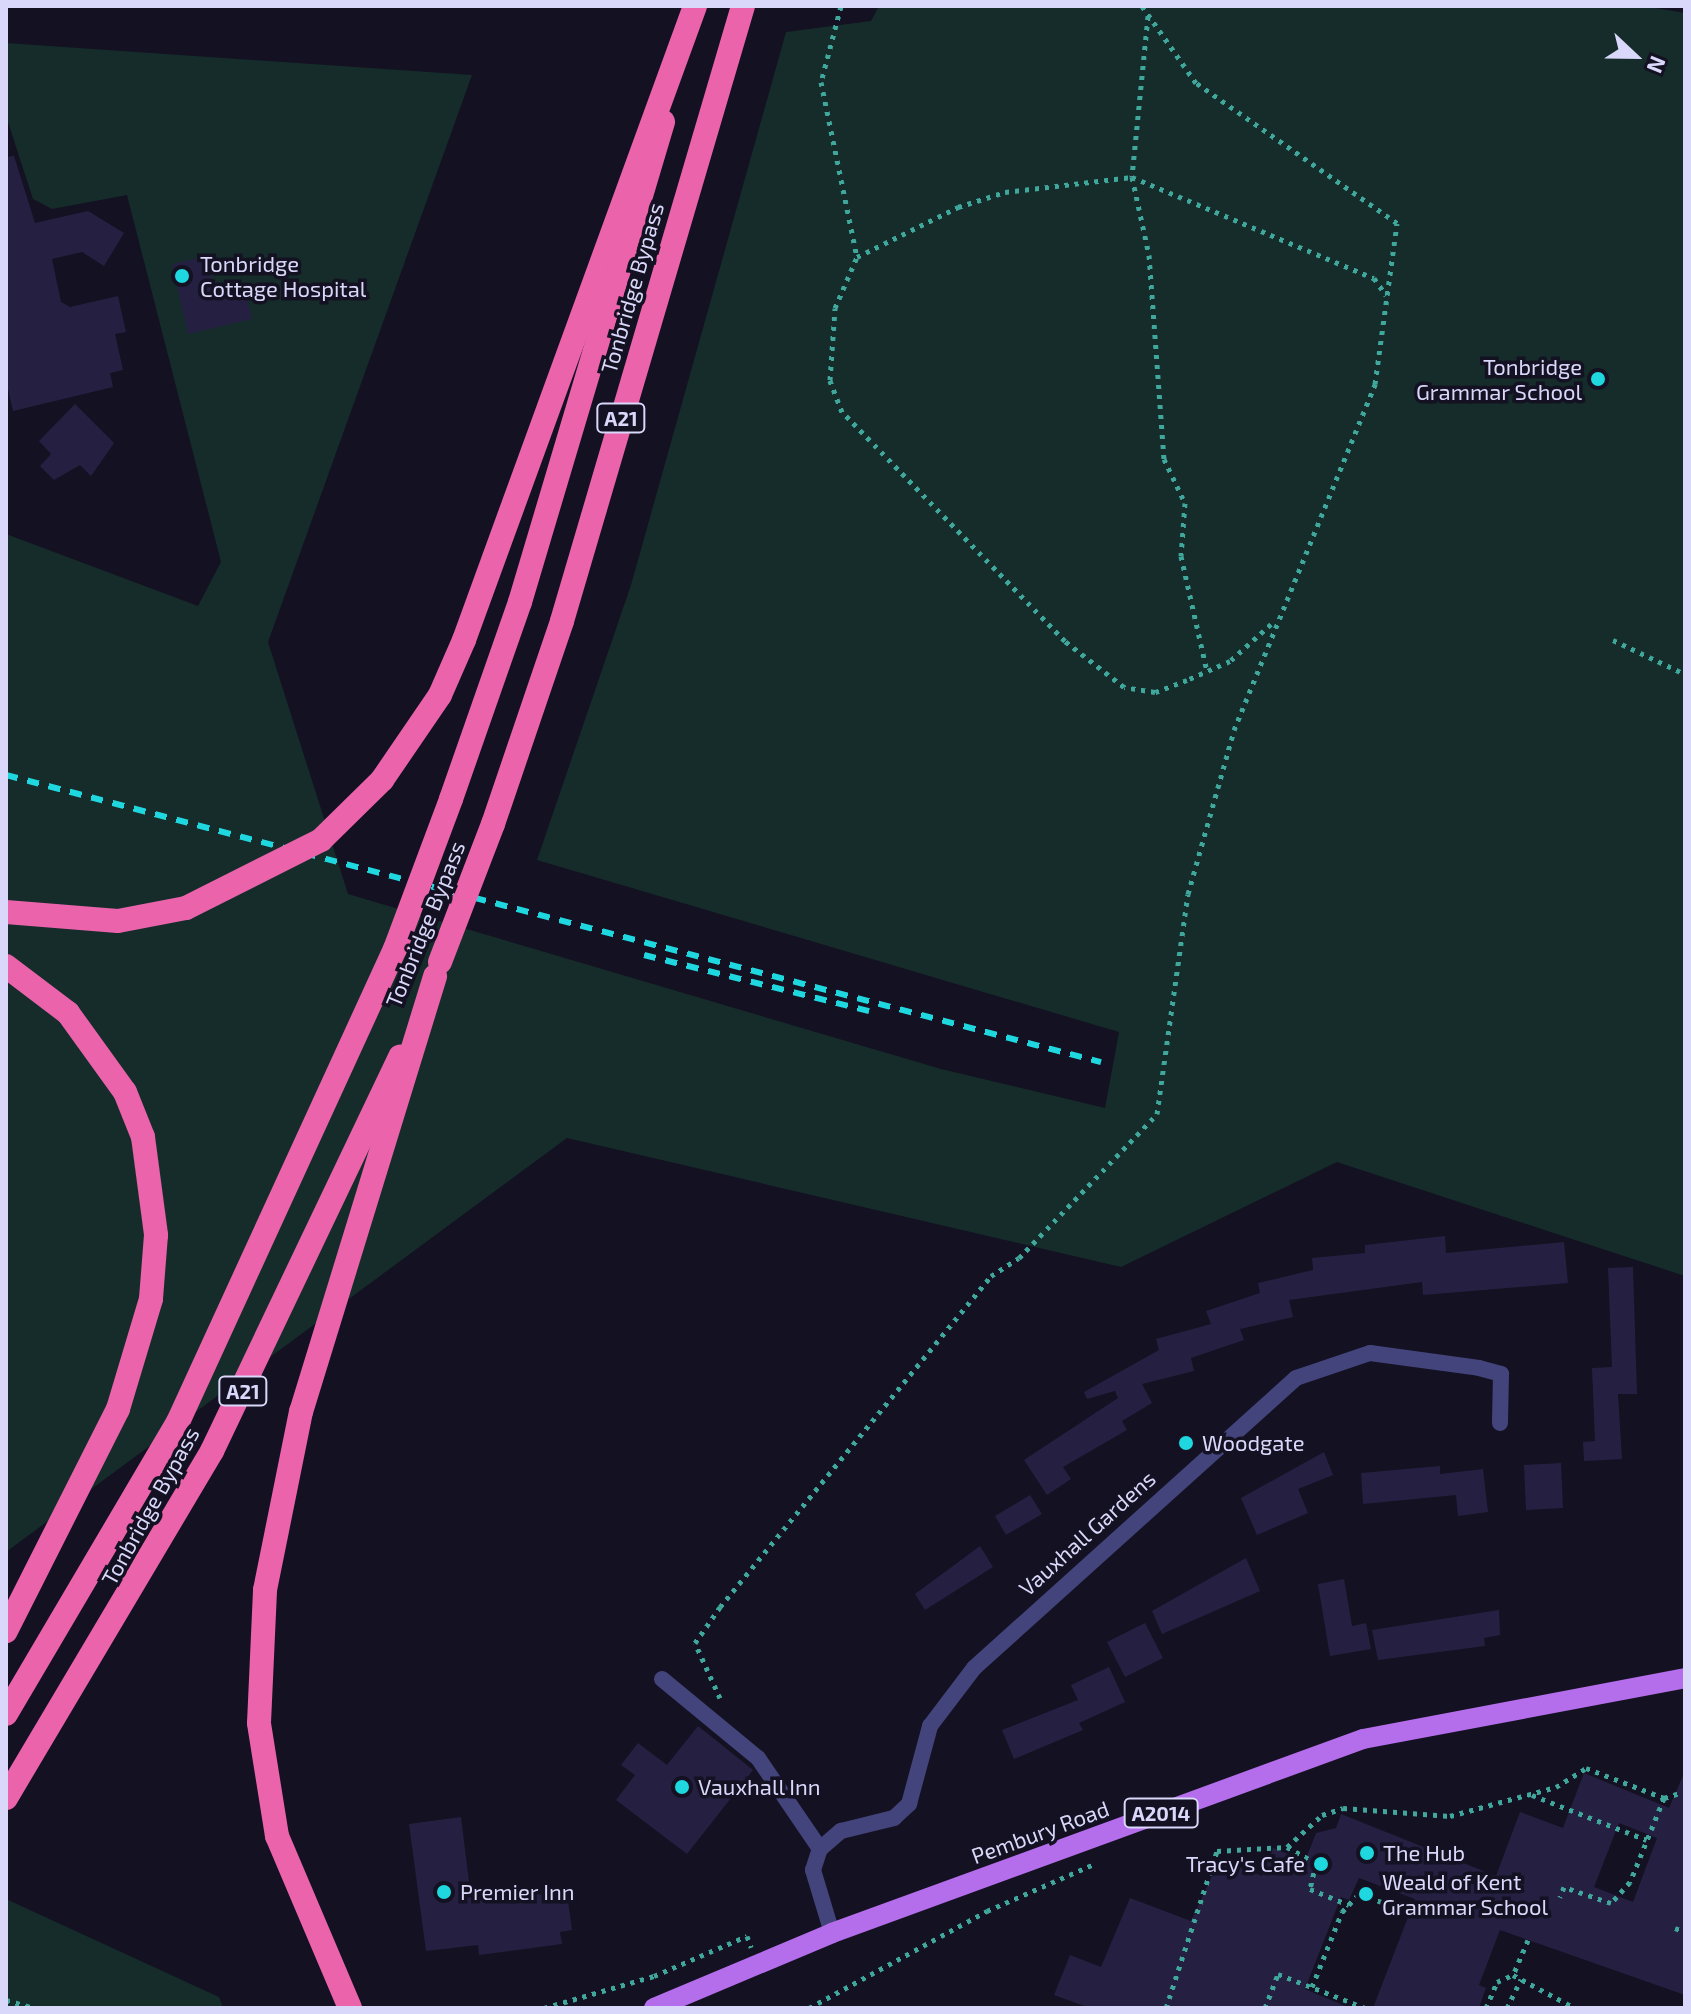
<!DOCTYPE html>
<html>
<head>
<meta charset="utf-8">
<style>
  body { margin:0 }
  #map { position:relative; width:1691px; height:2014px; overflow:hidden; background:#131122; font-family:"Exo 2",sans-serif }
  div>[style] { position:absolute }
  [style*='--x'] { left:calc(var(--x)*1px); top:calc(var(--y)*1px); width:calc(var(--w)*1px); rotate:calc(var(--a)*1deg) }
  .green>* { inset:0; background:#152c2a }
  .building>* { inset:0; background:#252041 }
  .path>* { height:5px; margin-top:-2.5px; transform-origin:0; background:repeating-linear-gradient(90deg,#3fa79b 0 4px,transparent 0 10px) }
  .lane>* { height:16px; margin:-8px; padding:0 8px; transform-origin:8px; border-radius:8px; background:#43447b }
  .street>* { height:16px; margin:-8px; padding:0 8px; transform-origin:8px; border-radius:8px; background:#43447b }
  .primary>* { height:20px; margin:-10px; padding:0 10px; transform-origin:10px; border-radius:10px; background:#b56eeb }
  .highway>* { height:24px; margin:-12px; padding:0 12px; transform-origin:12px; border-radius:12px; background:#ea63ab }
  .rail>* { height:6px; margin-top:-3px; transform-origin:0; background:repeating-linear-gradient(90deg,#1fd7df 0 12px,transparent 0 22px) }
  .highway-bridge>* { height:24px; margin:-12px; padding:0 12px; transform-origin:12px; border-radius:12px; background:#ea63ab }
  .dots>* { width:22px; height:22px; translate:-50% -50%; box-sizing:border-box; border:4px solid #131122; border-radius:50% }
  span { translate:-50% -50%; white-space:nowrap; text-align:center; line-height:1.15; -webkit-text-stroke:7px #131122; paint-order:stroke }
  .shield-label span { padding:2px 6px; background:#131122; border:2px solid; border-radius:6px; -webkit-text-stroke-width:0 }
  .shield-label { font-size:20px; color:#dad8fa; font-weight:700 }
  .poi-label { font-size:22px; color:#dad8fa }
  .left { translate:0 -50%; text-align:left }
  .right { translate:-100% -50%; text-align:right }
  .street-label { font-size:22px; color:#dad8fa }
  .frame { position:absolute; inset:0; border:8px solid #dad8fa; pointer-events:none }
  .north { position:absolute; left:1595px; top:16px; width:80px; height:80px; -webkit-text-stroke:6px #131122; paint-order:stroke; rotate:112deg; font-size:22px; font-weight:700; line-height:32px; text-align:center; color:#dad8fa }
  .north::after { content:''; display:block; margin:auto; width:28px; height:36px; background:#dad8fa; clip-path:polygon(50% 0,100% 100%,50% 72%,0 100%) }
</style>
</head>
<body>
<div id="map">
  <div class="green">
    <i style="clip-path:polygon(879px 6px,1644px 6px,1685px 13px,1685px 1276px,1337px 1162px,1121px 1267px,567px 1138px,6px 1552px,6px 534px,198px 606px,221px 562px,127px 195px,52px 209px,33px 199px,6px 116px,6px 43px,472px 75px,268px 642px,348px 894px,941px 1069px,1105px 1108px,1119px 1032px,537px 860px,631px 585px,786px 32px,871px 21px)"></i>
    <i style="clip-path:polygon(6px 1899px,219px 1997px,223px 2008px,6px 2008px)"></i>
  </div>
  <div class="building">
    <i style="clip-path:polygon(14px 156px,35px 223px,88px 211px,124px 233px,104px 266px,82px 252px,52px 259px,61px 302px,70px 307px,118px 296px,126px 332px,115px 334px,123px 370px,110px 373px,113px 387px,13px 411px,6px 380px,6px 157px)"></i>
    <i style="clip-path:polygon(207px 256px,215px 293px,244px 286px,252px 319px,188px 334px,172px 264px)"></i>
    <i style="clip-path:polygon(75px 404px,114px 443px,91px 476px,80px 465px,54px 480px,40px 466px,51px 454px,39px 441px)"></i>
    <i style="clip-path:polygon(1445px 1236px,1446px 1253px,1564px 1242px,1568px 1283px,1423px 1295px,1422px 1282px,1289px 1300px,1293px 1317px,1240px 1329px,1244px 1340px,1191px 1358px,1194px 1371px,1142px 1384px,1152px 1403px,1122px 1421px,1127px 1430px,1063px 1467px,1071px 1479px,1047px 1495px,1024px 1460px,1118px 1398px,1115px 1391px,1087px 1399px,1084px 1392px,1159px 1350px,1156px 1339px,1211px 1324px,1206px 1311px,1260px 1293px,1258px 1283px,1313px 1270px,1312px 1258px,1365px 1253px,1365px 1245px)"></i>
    <i style="clip-path:polygon(1633px 1267px,1637px 1394px,1618px 1394px,1622px 1459px,1584px 1461px,1583px 1442px,1595px 1441px,1592px 1368px,1612px 1367px,1608px 1268px)"></i>
    <i style="clip-path:polygon(1324px 1452px,1333px 1475px,1298px 1489px,1308px 1513px,1257px 1535px,1241px 1498px)"></i>
    <i style="clip-path:polygon(1561px 1463px,1563px 1508px,1526px 1510px,1524px 1465px)"></i>
    <i style="clip-path:polygon(1440px 1466px,1440px 1474px,1483px 1469px,1488px 1512px,1458px 1516px,1456px 1495px,1363px 1504px,1361px 1473px)"></i>
    <i style="clip-path:polygon(1030px 1495px,1042px 1514px,1006px 1535px,995px 1516px)"></i>
    <i style="clip-path:polygon(980px 1546px,993px 1567px,925px 1610px,915px 1594px)"></i>
    <i style="clip-path:polygon(1246px 1558px,1260px 1591px,1162px 1634px,1152px 1611px)"></i>
    <i style="clip-path:polygon(1344px 1579px,1352px 1626px,1366px 1623px,1371px 1649px,1330px 1656px,1318px 1584px)"></i>
    <i style="clip-path:polygon(1499px 1610px,1500px 1635px,1484px 1638px,1485px 1646px,1378px 1660px,1372px 1630px)"></i>
    <i style="clip-path:polygon(1145px 1623px,1163px 1658px,1125px 1677px,1107px 1642px)"></i>
    <i style="clip-path:polygon(1109px 1667px,1125px 1702px,1079px 1723px,1083px 1730px,1014px 1759px,1002px 1730px,1078px 1700px,1071px 1685px)"></i>
    <i style="clip-path:polygon(698px 1726px,753px 1770px,687px 1854px,616px 1800px,635px 1775px,621px 1765px,638px 1743px,667px 1765px)"></i>
    <i style="clip-path:polygon(evenodd,1685px 1771px,1685px 1995px,1500px 1930px,1479px 1985px,1486px 1988px,1479px 2008px,1373px 2008px,1415px 1899px,1359px 1878px,1349px 1900px,1341px 1897px,1305px 1989px,1350px 2008px,1090px 2008px,1054px 1995px,1070px 1955px,1101px 1967px,1130px 1898px,1191px 1921px,1220px 1859px,1262px 1876px,1273px 1848px,1305px 1861px,1316px 1833px,1336px 1828px,1341px 1814px,1496px 1876px,1520px 1812px,1563px 1828px,1584px 1773px,1669px 1808px,1685px 1771px,1619px 1823px,1657px 1838px,1633px 1902px,1594px 1887px,1619px 1823px)"></i>
    <i style="clip-path:polygon(461px 1817px,471px 1898px,566px 1886px,572px 1930px,560px 1932px,562px 1944px,479px 1955px,478px 1945px,426px 1951px,409px 1824px)"></i>
  </div>
  <div class="path">
    <i style="--x:841;--y:6;--w:79;--a:104.7"></i>
    <i style="--x:821;--y:82;--w:179;--a:78.4"></i>
    <i style="--x:1148;--y:16;--w:162;--a:95.7"></i>
    <i style="--x:1132;--y:177;--w:80;--a:77.7"></i>
    <i style="--x:1149;--y:255;--w:205;--a:85.8"></i>
    <i style="--x:1164;--y:459;--w:49;--a:64.5"></i>
    <i style="--x:1185;--y:503;--w:53;--a:94.3"></i>
    <i style="--x:1181;--y:556;--w:118;--a:77.3"></i>
    <i style="--x:1271;--y:624;--w:55;--a:137.9"></i>
    <i style="--x:1230;--y:661;--w:47;--a:156.2"></i>
    <i style="--x:1187;--y:680;--w:34;--a:159"></i>
    <i style="--x:1155;--y:692;--w:31;--a:-171"></i>
    <i style="--x:1124;--y:687;--w:75;--a:-142.1"></i>
    <i style="--x:1065;--y:641;--w:320;--a:-134.2"></i>
    <i style="--x:842;--y:412;--w:34;--a:-111"></i>
    <i style="--x:830;--y:380;--w:72;--a:-86"></i>
    <i style="--x:835;--y:308;--w:56;--a:-66.7"></i>
    <i style="--x:857;--y:257;--w:113;--a:-26.3"></i>
    <i style="--x:958;--y:207;--w:49;--a:-17.7"></i>
    <i style="--x:1005;--y:192;--w:128;--a:-6.7"></i>
    <i style="--x:1132;--y:177;--w:262;--a:22.7"></i>
    <i style="--x:1374;--y:278;--w:21;--a:55"></i>
    <i style="--x:1613;--y:640;--w:80;--a:25.3"></i>
    <i style="--x:720;--y:1698;--w:60;--a:-114.4"></i>
    <i style="--x:695;--y:1643;--w:44;--a:-55.2"></i>
    <i style="--x:720;--y:1607;--w:428;--a:-50.7"></i>
    <i style="--x:991;--y:1276;--w:33;--a:-33"></i>
    <i style="--x:1019;--y:1258;--w:199;--a:-46.2"></i>
    <i style="--x:1157;--y:1114;--w:222;--a:-82"></i>
    <i style="--x:1188;--y:894;--w:170;--a:-74.3"></i>
    <i style="--x:1234;--y:730;--w:374;--a:-67.8"></i>
    <i style="--x:1375;--y:384;--w:162;--a:-82.2"></i>
    <i style="--x:1397;--y:223;--w:245;--a:-145.1"></i>
    <i style="--x:1196;--y:83;--w:94;--a:-125"></i>
    <i style="--x:1532;--y:1795;--w:123;--a:21.4"></i>
    <i style="--x:1664;--y:1798;--w:16;--a:-18"></i>
    <i style="--x:1287;--y:1847;--w:33;--a:29"></i>
    <i style="--x:1316;--y:1863;--w:27;--a:103"></i>
    <i style="--x:1310;--y:1889;--w:42;--a:22.3"></i>
    <i style="--x:1675;--y:1928;--w:11;--a:22"></i>
    <i style="--x:1528;--y:1940;--w:38;--a:113"></i>
    <i style="--x:1513;--y:1975;--w:70;--a:28"></i>
    <i style="--x:1312;--y:1987;--w:81;--a:-68.2"></i>
    <i style="--x:1342;--y:1912;--w:25;--a:-47"></i>
    <i style="--x:1359;--y:1894;--w:54;--a:19.4"></i>
    <i style="--x:6;--y:2000;--w:29;--a:16"></i>
    <i style="--x:544;--y:2008;--w:115;--a:-16.2"></i>
    <i style="--x:654;--y:1976;--w:101;--a:-23.3"></i>
    <i style="--x:747;--y:1936;--w:12;--a:70"></i>
    <i style="--x:809;--y:2008;--w:203;--a:-28.6"></i>
    <i style="--x:987;--y:1911;--w:117;--a:-23.7"></i>
    <i style="--x:1166;--y:2008;--w:165;--a:-72"></i>
    <i style="--x:1217;--y:1851;--w:70;--a:-3.3"></i>
    <i style="--x:1287;--y:1847;--w:47;--a:-42.4"></i>
    <i style="--x:1322;--y:1815;--w:22;--a:-18"></i>
    <i style="--x:1343;--y:1808;--w:107;--a:4.3"></i>
    <i style="--x:1450;--y:1816;--w:110;--a:-15.3"></i>
    <i style="--x:1556;--y:1787;--w:36;--a:-32"></i>
    <i style="--x:1586;--y:1768;--w:84;--a:21"></i>
    <i style="--x:1664;--y:1798;--w:91;--a:112"></i>
    <i style="--x:1630;--y:1882;--w:28;--a:132"></i>
    <i style="--x:1611;--y:1903;--w:50;--a:-161.2"></i>
    <i style="--x:1564;--y:1887;--w:11;--a:112"></i>
    <i style="--x:1265;--y:2008;--w:36;--a:-69"></i>
    <i style="--x:1278;--y:1974;--w:93;--a:21.3"></i>
    <i style="--x:1486;--y:2008;--w:28;--a:-67"></i>
    <i style="--x:1497;--y:1982;--w:17;--a:-24"></i>
    <i style="--x:1507;--y:2008;--w:32;--a:-64"></i>
  </div>
  <div class="lane">
    <i style="--x:662;--y:1679;--w:124;--a:39.5"></i>
    <i style="--x:758;--y:1758;--w:110;--a:55.7"></i>
  </div>
  <div class="street">
    <i style="--x:832;--y:1933;--w:66;--a:-106.8"></i>
    <i style="--x:813;--y:1870;--w:22;--a:-72"></i>
    <i style="--x:820;--y:1849;--w:28;--a:-41"></i>
    <i style="--x:841;--y:1831;--w:55;--a:-13.8"></i>
    <i style="--x:894;--y:1818;--w:21;--a:-43"></i>
    <i style="--x:909;--y:1804;--w:81;--a:-74.9"></i>
    <i style="--x:930;--y:1726;--w:73;--a:-52.8"></i>
    <i style="--x:974;--y:1668;--w:433;--a:-42"></i>
    <i style="--x:1296;--y:1378;--w:78;--a:-18.7"></i>
    <i style="--x:1370;--y:1353;--w:110;--a:7.8"></i>
    <i style="--x:1479;--y:1368;--w:23;--a:15"></i>
    <i style="--x:1501;--y:1374;--w:49;--a:91.2"></i>
  </div>
  <div class="primary">
    <i style="--x:654;--y:2008;--w:193;--a:-22.8"></i>
    <i style="--x:832;--y:1933;--w:565;--a:-20.07"></i>
    <i style="--x:1363;--y:1739;--w:328;--a:-10.7"></i>
  </div>
  <div class="highway">
    <i style="--x:382;--y:780;--w:103;--a:-55.7"></i>
    <i style="--x:440;--y:695;--w:60;--a:-66.4"></i>
    <i style="--x:464;--y:640;--w:675;--a:-69.98"></i>
    <i style="--x:451;--y:799;--w:209;--a:-70.7"></i>
    <i style="--x:520;--y:602;--w:501;--a:-73.41"></i>
    <i style="--x:493;--y:824;--w:214;--a:-71.2"></i>
    <i style="--x:562;--y:621;--w:641;--a:-73.6"></i>
    <i style="--x:6;--y:912;--w:112;--a:4.6"></i>
    <i style="--x:118;--y:921;--w:69;--a:-10.8"></i>
    <i style="--x:6;--y:966;--w:78;--a:37.2"></i>
    <i style="--x:68;--y:1013;--w:97;--a:54.2"></i>
    <i style="--x:125;--y:1092;--w:48;--a:68.2"></i>
    <i style="--x:143;--y:1137;--w:99;--a:82.4"></i>
    <i style="--x:156;--y:1235;--w:64;--a:94.5"></i>
    <i style="--x:151;--y:1299;--w:115;--a:106.7"></i>
    <i style="--x:118;--y:1409;--w:249;--a:116.8"></i>
    <i style="--x:6;--y:1714;--w:339;--a:-59.5"></i>
    <i style="--x:178;--y:1422;--w:520;--a:-65.36"></i>
    <i style="--x:6;--y:1798;--w:404;--a:-59.3"></i>
    <i style="--x:212;--y:1451;--w:437;--a:-64.5"></i>
    <i style="--x:350;--y:2008;--w:187;--a:-113"></i>
    <i style="--x:277;--y:1836;--w:114;--a:-99.1"></i>
    <i style="--x:259;--y:1723;--w:133;--a:-87.4"></i>
    <i style="--x:265;--y:1590;--w:182;--a:-78.6"></i>
    <i style="--x:301;--y:1412;--w:456;--a:-72.9"></i>
  </div>
  <div class="rail">
    <i style="--x:6;--y:775;--w:1132;--a:14.69"></i>
    <i style="--x:644;--y:955;--w:232;--a:14"></i>
  </div>
  <div class="highway-bridge">
    <i style="--x:186;--y:908;--w:151;--a:-26.7"></i>
    <i style="--x:321;--y:840;--w:86;--a:-44.5"></i>
    <i style="--x:395;--y:949;--w:160;--a:-69.5"></i>
    <i style="--x:440;--y:962;--w:148;--a:-69"></i>
  </div>
  <div class="dots">
    <i style="left:182px;top:276px;background:#1fd7df"></i>
    <i style="left:1598px;top:379px;background:#1fd7df"></i>
    <i style="left:1186px;top:1443px;background:#1fd7df"></i>
    <i style="left:682px;top:1787px;background:#1fd7df"></i>
    <i style="left:1367px;top:1853px;background:#1fd7df"></i>
    <i style="left:1321px;top:1864px;background:#1fd7df"></i>
    <i style="left:444px;top:1892px;background:#1fd7df"></i>
    <i style="left:1366px;top:1894px;background:#1fd7df"></i>
  </div>
  <div class="shield-label">
    <span style="left:621px;top:418px">A21</span>
    <span style="left:243px;top:1391px">A21</span>
    <span style="left:1161px;top:1813px">A2014</span>
  </div>
  <div class="poi-label">
    <span class="left" style="left:200px;top:276px">Tonbridge<br>Cottage Hospital</span>
    <span class="right" style="left:1582px;top:379px">Tonbridge<br>Grammar School</span>
    <span class="left" style="left:1202px;top:1443px">Woodgate</span>
    <span class="left" style="left:698px;top:1787px">Vauxhall Inn</span>
    <span class="left" style="left:1383px;top:1853px">The Hub</span>
    <span class="right" style="left:1305px;top:1864px">Tracy's Cafe</span>
    <span class="left" style="left:1382px;top:1894px">Weald of Kent<br>Grammar School</span>
    <span class="left" style="left:460px;top:1892px">Premier Inn</span>
  </div>
  <div class="street-label">
    <span style="left:632px;top:288px;rotate:-74deg">Tonbridge Bypass</span>
    <span style="left:425px;top:924px;rotate:-68deg">Tonbridge Bypass</span>
    <span style="left:150px;top:1506px;rotate:-61deg">Tonbridge Bypass</span>
    <span style="left:1087px;top:1533px;rotate:-42deg">Vauxhall Gardens</span>
    <span style="left:1040px;top:1832px;rotate:-20deg">Pembury Road</span>
  </div>
  <div class="frame"></div>
  <div class="north">N</div>
</div>
</body>
</html>
